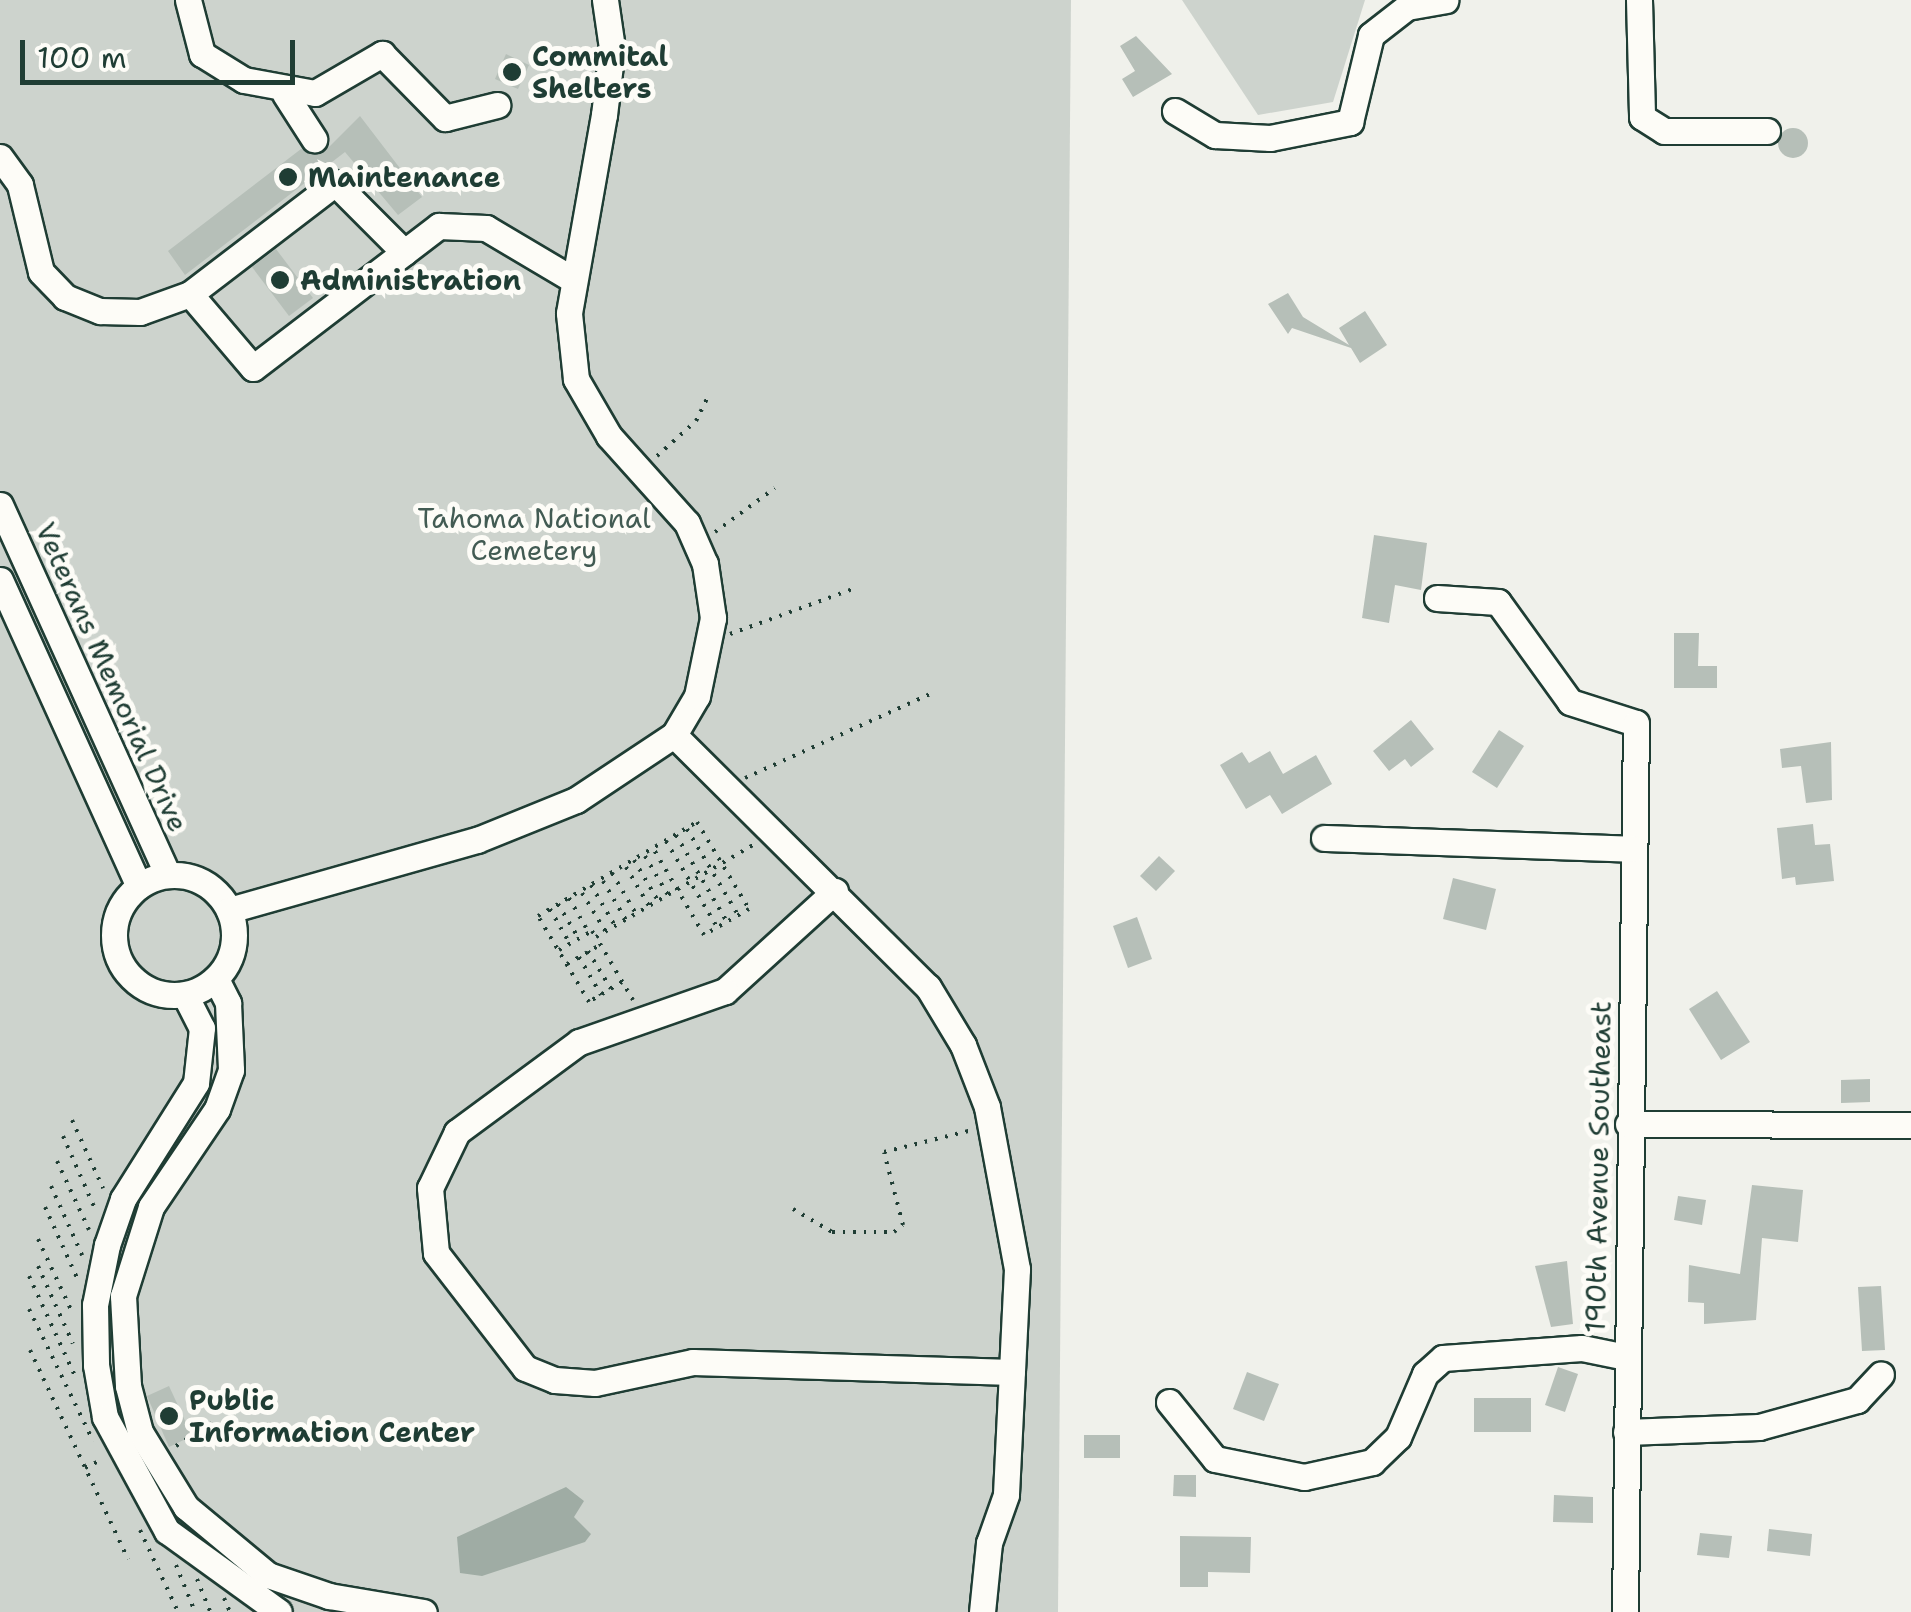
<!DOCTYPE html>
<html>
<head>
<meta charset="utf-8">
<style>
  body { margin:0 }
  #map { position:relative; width:1911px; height:1612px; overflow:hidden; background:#f0f1eb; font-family:"Shantell Sans",sans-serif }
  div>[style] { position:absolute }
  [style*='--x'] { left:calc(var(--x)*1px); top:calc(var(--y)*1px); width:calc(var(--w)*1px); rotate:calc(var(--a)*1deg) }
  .green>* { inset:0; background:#cdd3cd }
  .water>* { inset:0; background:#9faca4 }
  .building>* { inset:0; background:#b6bfb8 }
  .round { border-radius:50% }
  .path>* { height:4px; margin-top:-2px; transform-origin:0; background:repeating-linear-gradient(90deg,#1f3d34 0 2.5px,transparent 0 10.5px) }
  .roads { filter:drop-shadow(2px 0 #1f3d34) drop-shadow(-2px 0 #1f3d34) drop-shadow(0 2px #1f3d34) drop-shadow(0 -2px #1f3d34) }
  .minor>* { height:25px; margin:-12.5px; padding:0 12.5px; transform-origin:12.5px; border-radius:12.5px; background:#fdfcf7 }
  .minor>.ring { margin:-12.5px; padding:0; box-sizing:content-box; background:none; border:25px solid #fdfcf7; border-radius:50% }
  .dots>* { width:28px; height:28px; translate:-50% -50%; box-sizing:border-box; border:5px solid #fdfcf7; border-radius:50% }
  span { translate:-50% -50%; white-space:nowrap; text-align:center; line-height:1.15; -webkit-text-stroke:10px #fdfcf7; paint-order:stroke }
  .poi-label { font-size:28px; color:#1f3d34; font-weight:700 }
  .left { translate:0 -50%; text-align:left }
  .park-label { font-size:28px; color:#425b53 }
  .street-label { font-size:28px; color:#1f3d34 }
  .scale { position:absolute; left:20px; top:40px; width:275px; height:45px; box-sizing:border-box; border:5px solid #1f3d34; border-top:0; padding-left:12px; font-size:30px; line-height:35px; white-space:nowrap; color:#1f3d34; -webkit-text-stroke:8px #fdfcf7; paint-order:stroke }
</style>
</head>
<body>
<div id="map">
  <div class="green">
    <i style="clip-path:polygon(0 0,1071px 0,1058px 1612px,0 1612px)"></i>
    <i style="clip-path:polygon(1182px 0,1365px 0,1333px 102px,1258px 115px)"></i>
  </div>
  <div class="water">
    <i style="clip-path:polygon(566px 1487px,584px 1501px,574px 1517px,591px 1534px,585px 1542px,482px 1576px,460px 1573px,457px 1537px)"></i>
  </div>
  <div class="building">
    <i style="clip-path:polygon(1136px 36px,1172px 74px,1133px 97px,1122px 79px,1135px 71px,1120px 46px)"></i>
    <i style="clip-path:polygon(506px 54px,529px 65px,518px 89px,495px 79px)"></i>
    <i style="clip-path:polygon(360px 116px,422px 197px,398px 215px,345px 152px,185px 275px,168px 251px,301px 149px,324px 152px)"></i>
    <i class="round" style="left:1778px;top:128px;width:30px;height:30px"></i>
    <i style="clip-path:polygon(276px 249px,313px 298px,289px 316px,252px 267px)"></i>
    <i style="clip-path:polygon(1288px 293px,1303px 317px,1349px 345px,1339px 328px,1365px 311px,1387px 345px,1360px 363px,1351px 348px,1292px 328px,1288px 334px,1268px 304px)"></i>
    <i style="clip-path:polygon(1374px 535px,1427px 543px,1421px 590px,1395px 585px,1389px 623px,1362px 618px)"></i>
    <i style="clip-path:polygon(1674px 633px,1699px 633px,1698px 666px,1717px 666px,1717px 688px,1674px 688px)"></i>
    <i style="clip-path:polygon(1411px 720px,1434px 749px,1411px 767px,1405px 759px,1389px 771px,1373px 751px)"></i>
    <i style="clip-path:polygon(1499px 730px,1524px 746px,1497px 788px,1472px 772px)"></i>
    <i style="clip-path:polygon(1831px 742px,1832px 800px,1806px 803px,1801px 766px,1782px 768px,1780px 749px)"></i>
    <i style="clip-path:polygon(1270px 751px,1283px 774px,1316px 755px,1332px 784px,1282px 814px,1270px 795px,1246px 809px,1220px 765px,1242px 752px,1249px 763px)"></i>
    <i style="clip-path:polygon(1813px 824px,1815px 845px,1830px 844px,1834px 881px,1796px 885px,1795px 877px,1782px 879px,1777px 828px)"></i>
    <i style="clip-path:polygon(1159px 856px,1175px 871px,1156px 891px,1140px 876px)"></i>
    <i style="clip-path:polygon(1453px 878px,1496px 889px,1486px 930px,1443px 919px)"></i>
    <i style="clip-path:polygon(1137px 917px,1152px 959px,1128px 968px,1113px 926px)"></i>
    <i style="clip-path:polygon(1717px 991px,1750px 1042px,1721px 1060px,1689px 1009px)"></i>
    <i style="clip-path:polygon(1870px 1079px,1870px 1102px,1841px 1103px,1841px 1080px)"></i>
    <i style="clip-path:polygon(1752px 1185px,1803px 1190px,1798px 1242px,1762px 1238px,1756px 1320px,1704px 1324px,1704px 1303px,1688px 1302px,1689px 1265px,1740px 1274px)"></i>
    <i style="clip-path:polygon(1678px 1196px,1706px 1200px,1702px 1225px,1674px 1220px)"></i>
    <i style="clip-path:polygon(1567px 1261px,1573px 1324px,1551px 1327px,1535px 1266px)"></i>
    <i style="clip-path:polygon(1881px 1286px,1885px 1350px,1862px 1351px,1858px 1287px)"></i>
    <i style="clip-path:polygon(1558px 1367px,1578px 1374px,1565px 1412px,1545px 1405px)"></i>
    <i style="clip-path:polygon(1247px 1372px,1279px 1384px,1264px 1421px,1233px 1409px)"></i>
    <i style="clip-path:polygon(169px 1386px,192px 1436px,169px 1447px,147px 1396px)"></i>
    <i style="clip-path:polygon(1474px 1398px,1531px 1398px,1531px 1432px,1474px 1432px)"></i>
    <i style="clip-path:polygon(1084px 1435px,1120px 1435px,1120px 1458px,1084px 1458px)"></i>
    <i style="clip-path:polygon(1174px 1475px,1196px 1475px,1196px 1497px,1173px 1496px)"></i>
    <i style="clip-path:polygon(1554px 1495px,1593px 1497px,1593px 1523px,1553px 1522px)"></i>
    <i style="clip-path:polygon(1769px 1529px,1812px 1534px,1810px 1556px,1767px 1551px)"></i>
    <i style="clip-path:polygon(1700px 1533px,1732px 1536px,1729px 1558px,1697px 1555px)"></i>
    <i style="clip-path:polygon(1180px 1536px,1251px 1537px,1250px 1573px,1208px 1572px,1208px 1587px,1180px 1587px)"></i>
  </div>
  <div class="path">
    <i style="--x:657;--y:456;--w:52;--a:-41.9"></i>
    <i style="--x:696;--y:421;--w:30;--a:-64"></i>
    <i style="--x:715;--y:532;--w:74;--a:-36.3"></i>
    <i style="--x:730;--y:634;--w:131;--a:-20.1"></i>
    <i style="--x:745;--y:778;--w:203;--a:-24.4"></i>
    <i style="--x:687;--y:829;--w:100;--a:59.3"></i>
    <i style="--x:676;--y:835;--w:101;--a:59.6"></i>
    <i style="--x:666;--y:841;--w:100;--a:59.3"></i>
    <i style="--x:645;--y:856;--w:45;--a:59.5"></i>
    <i style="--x:634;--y:860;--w:45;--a:59.5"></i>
    <i style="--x:626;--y:867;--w:45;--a:59.5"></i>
    <i style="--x:612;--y:873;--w:45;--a:59.5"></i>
    <i style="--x:603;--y:881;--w:45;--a:59.5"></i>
    <i style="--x:591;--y:885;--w:45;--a:59.5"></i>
    <i style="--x:582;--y:893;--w:46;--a:58.4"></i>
    <i style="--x:569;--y:898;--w:40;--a:60.3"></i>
    <i style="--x:558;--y:904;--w:41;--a:59"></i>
    <i style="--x:550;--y:909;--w:40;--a:60.3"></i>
    <i style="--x:559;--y:950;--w:38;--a:-30"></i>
    <i style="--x:592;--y:931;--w:7;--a:56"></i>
    <i style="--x:588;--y:951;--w:44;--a:58.8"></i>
    <i style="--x:579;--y:957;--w:44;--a:59.9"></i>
    <i style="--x:567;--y:964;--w:38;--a:-30"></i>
    <i style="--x:622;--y:982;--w:39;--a:149"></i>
    <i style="--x:589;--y:1002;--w:100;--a:-120.7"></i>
    <i style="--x:538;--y:916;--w:185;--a:-30.6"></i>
    <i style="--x:697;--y:822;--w:101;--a:59.1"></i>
    <i style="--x:749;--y:909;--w:52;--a:150"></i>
    <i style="--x:704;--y:935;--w:101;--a:-120.4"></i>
    <i style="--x:633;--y:1000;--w:73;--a:-120.4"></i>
    <i style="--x:596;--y:937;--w:182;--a:-30.4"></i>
    <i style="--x:72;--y:1120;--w:75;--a:65.5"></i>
    <i style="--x:63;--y:1136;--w:80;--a:66.3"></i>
    <i style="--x:57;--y:1161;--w:76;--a:65.1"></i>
    <i style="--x:51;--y:1186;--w:76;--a:65.8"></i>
    <i style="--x:45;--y:1207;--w:80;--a:65.7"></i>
    <i style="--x:793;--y:1209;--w:45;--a:30.5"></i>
    <i style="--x:832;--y:1232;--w:62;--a:0"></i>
    <i style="--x:894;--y:1232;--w:11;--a:-38"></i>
    <i style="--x:903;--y:1225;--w:75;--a:-104.6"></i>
    <i style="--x:884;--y:1152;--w:91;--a:-14"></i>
    <i style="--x:38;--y:1239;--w:81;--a:65"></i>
    <i style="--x:38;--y:1266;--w:85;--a:65.8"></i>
    <i style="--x:29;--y:1276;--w:110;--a:65.3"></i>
    <i style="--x:29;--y:1309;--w:147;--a:64.1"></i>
    <i style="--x:30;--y:1350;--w:231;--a:64.9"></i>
    <i style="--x:176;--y:1446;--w:42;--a:-33.3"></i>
    <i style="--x:85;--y:1468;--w:20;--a:-27"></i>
    <i style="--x:140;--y:1530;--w:90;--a:65.1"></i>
    <i style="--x:176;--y:1565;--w:51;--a:68"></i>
    <i style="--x:197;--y:1579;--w:35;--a:68"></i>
    <i style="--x:224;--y:1598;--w:15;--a:67"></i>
  </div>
  <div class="roads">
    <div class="minor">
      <i style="--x:188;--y:0;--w:56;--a:75.5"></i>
      <i style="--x:202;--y:54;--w:49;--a:31.8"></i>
      <i style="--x:244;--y:80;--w:72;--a:10.4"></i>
      <i style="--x:315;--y:93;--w:78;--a:-30.2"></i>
      <i style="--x:382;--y:54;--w:90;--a:45.5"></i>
      <i style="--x:445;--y:118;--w:54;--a:-14"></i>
      <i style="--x:1639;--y:0;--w:117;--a:88.5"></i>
      <i style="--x:1642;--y:117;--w:26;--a:32"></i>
      <i style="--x:1664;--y:131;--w:103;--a:0"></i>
      <i style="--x:285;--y:94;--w:54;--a:57.2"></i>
      <i style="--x:1175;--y:111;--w:47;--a:31"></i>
      <i style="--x:1215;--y:135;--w:55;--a:3.1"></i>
      <i style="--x:1270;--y:138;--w:82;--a:-11.3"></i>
      <i style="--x:1350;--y:122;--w:89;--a:-76.4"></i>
      <i style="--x:1371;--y:35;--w:46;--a:-37.9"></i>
      <i style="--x:1407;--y:7;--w:39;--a:-10"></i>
      <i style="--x:0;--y:157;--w:34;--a:54"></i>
      <i style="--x:20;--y:185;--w:89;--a:76.4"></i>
      <i style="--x:41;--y:272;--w:35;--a:46"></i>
      <i style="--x:65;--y:297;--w:38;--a:22"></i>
      <i style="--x:100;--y:311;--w:40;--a:1.4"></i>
      <i style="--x:140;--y:312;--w:53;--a:-19.8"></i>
      <i style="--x:190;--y:294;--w:183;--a:-37.4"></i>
      <i style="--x:335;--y:183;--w:98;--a:45"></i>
      <i style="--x:190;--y:294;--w:97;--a:49.6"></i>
      <i style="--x:253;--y:368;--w:234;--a:-37.4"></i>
      <i style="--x:439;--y:226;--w:47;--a:2.4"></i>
      <i style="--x:486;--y:228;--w:100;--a:30.7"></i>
      <i style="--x:0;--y:505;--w:406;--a:65.6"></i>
      <i style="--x:0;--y:580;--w:336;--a:65.6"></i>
      <i style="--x:1437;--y:598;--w:61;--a:3.8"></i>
      <i style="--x:1498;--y:602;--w:123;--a:54.2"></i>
      <i style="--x:1570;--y:702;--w:69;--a:17.7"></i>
      <i style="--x:1636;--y:723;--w:889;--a:90.71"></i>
      <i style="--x:674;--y:735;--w:358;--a:44.8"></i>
      <i style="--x:928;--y:987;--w:68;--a:58.9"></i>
      <i style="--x:963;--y:1045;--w:66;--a:68.8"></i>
      <i style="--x:987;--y:1107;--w:165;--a:79.5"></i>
      <i style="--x:1017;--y:1269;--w:226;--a:92.8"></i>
      <i style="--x:1006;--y:1495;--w:51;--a:109.5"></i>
      <i style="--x:989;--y:1543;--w:69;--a:95.8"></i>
      <i style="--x:1324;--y:838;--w:309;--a:2"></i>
      <i class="ring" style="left:114px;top:875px;width:95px;height:95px"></i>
      <i style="--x:835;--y:891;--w:149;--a:137.7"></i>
      <i style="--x:725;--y:991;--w:155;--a:160.7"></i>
      <i style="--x:579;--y:1042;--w:152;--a:143.6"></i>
      <i style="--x:457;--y:1132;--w:62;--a:115.7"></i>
      <i style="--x:430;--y:1188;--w:65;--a:84.7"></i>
      <i style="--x:436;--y:1253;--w:145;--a:52.3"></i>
      <i style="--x:525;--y:1368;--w:32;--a:22"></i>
      <i style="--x:555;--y:1380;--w:40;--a:4.3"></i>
      <i style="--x:595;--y:1383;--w:100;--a:-12.1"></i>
      <i style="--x:693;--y:1362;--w:319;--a:1.8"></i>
      <i style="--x:229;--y:910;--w:258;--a:-15.8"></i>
      <i style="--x:477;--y:840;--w:107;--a:-22"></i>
      <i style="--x:576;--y:800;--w:118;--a:-33.6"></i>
      <i style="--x:674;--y:735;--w:45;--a:-59.5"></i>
      <i style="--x:697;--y:696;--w:80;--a:-78.4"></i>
      <i style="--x:713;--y:618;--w:55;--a:-98.4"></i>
      <i style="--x:705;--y:564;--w:45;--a:-113.7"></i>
      <i style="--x:687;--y:523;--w:117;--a:-131.9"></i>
      <i style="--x:609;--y:436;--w:66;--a:-120.1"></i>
      <i style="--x:576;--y:379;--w:66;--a:-96.1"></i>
      <i style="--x:569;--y:313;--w:201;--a:-80"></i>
      <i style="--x:604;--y:115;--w:67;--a:-83.2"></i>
      <i style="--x:612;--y:48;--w:49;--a:-98.3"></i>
      <i style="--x:216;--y:979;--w:27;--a:63"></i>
      <i style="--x:228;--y:1003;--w:67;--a:87.4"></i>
      <i style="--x:231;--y:1070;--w:41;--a:109.7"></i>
      <i style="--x:217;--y:1109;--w:118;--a:124"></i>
      <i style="--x:151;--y:1207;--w:93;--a:107.5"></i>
      <i style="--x:123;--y:1296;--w:90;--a:86.8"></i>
      <i style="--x:128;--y:1386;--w:48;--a:75.4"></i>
      <i style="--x:140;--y:1432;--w:88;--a:58.5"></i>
      <i style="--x:186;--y:1507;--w:107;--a:39.7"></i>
      <i style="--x:268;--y:1575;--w:65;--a:19"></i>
      <i style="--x:329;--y:1596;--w:96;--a:9.6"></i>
      <i style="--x:185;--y:995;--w:37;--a:63"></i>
      <i style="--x:202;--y:1028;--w:55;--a:96.2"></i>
      <i style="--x:196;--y:1083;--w:137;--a:122.2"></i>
      <i style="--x:123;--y:1199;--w:49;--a:109.2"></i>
      <i style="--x:107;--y:1245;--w:61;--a:101.3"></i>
      <i style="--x:95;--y:1305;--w:60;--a:89"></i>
      <i style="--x:96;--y:1365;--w:53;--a:80.2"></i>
      <i style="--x:105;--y:1417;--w:130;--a:61.5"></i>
      <i style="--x:167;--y:1531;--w:138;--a:35.9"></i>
      <i style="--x:1628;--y:1124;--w:283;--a:0.2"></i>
      <i style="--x:1169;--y:1402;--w:73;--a:51.1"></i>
      <i style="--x:1215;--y:1459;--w:91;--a:11.4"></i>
      <i style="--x:1304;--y:1477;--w:70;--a:-12.4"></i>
      <i style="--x:1372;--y:1462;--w:36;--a:-44"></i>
      <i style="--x:1398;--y:1437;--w:69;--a:-66.8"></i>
      <i style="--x:1425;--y:1374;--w:24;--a:-42"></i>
      <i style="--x:1443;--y:1358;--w:139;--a:-4.1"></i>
      <i style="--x:1582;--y:1348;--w:45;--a:11.6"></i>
      <i style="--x:1626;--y:1432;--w:133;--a:-2.2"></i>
      <i style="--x:1759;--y:1427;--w:102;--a:-15.4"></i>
      <i style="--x:1857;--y:1400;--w:35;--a:-47"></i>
    </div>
  </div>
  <div class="dots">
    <i style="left:512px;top:72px;background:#1f3d34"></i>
    <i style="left:288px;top:177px;background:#1f3d34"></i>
    <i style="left:280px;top:280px;background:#1f3d34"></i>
    <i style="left:169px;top:1416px;background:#1f3d34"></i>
  </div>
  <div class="poi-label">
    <span class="left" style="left:532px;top:72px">Commital<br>Shelters</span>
    <span class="left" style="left:308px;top:177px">Maintenance</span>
    <span class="left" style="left:300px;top:280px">Administration</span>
    <span class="left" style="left:189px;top:1416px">Public<br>Information Center</span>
  </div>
  <div class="park-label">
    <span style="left:534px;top:534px">Tahoma National<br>Cemetery</span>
  </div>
  <div class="street-label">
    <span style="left:112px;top:677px;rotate:66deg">Veterans Memorial Drive</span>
    <span style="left:1598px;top:1167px;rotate:-89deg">190th Avenue Southeast</span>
  </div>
  <div class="scale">100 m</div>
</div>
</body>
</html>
